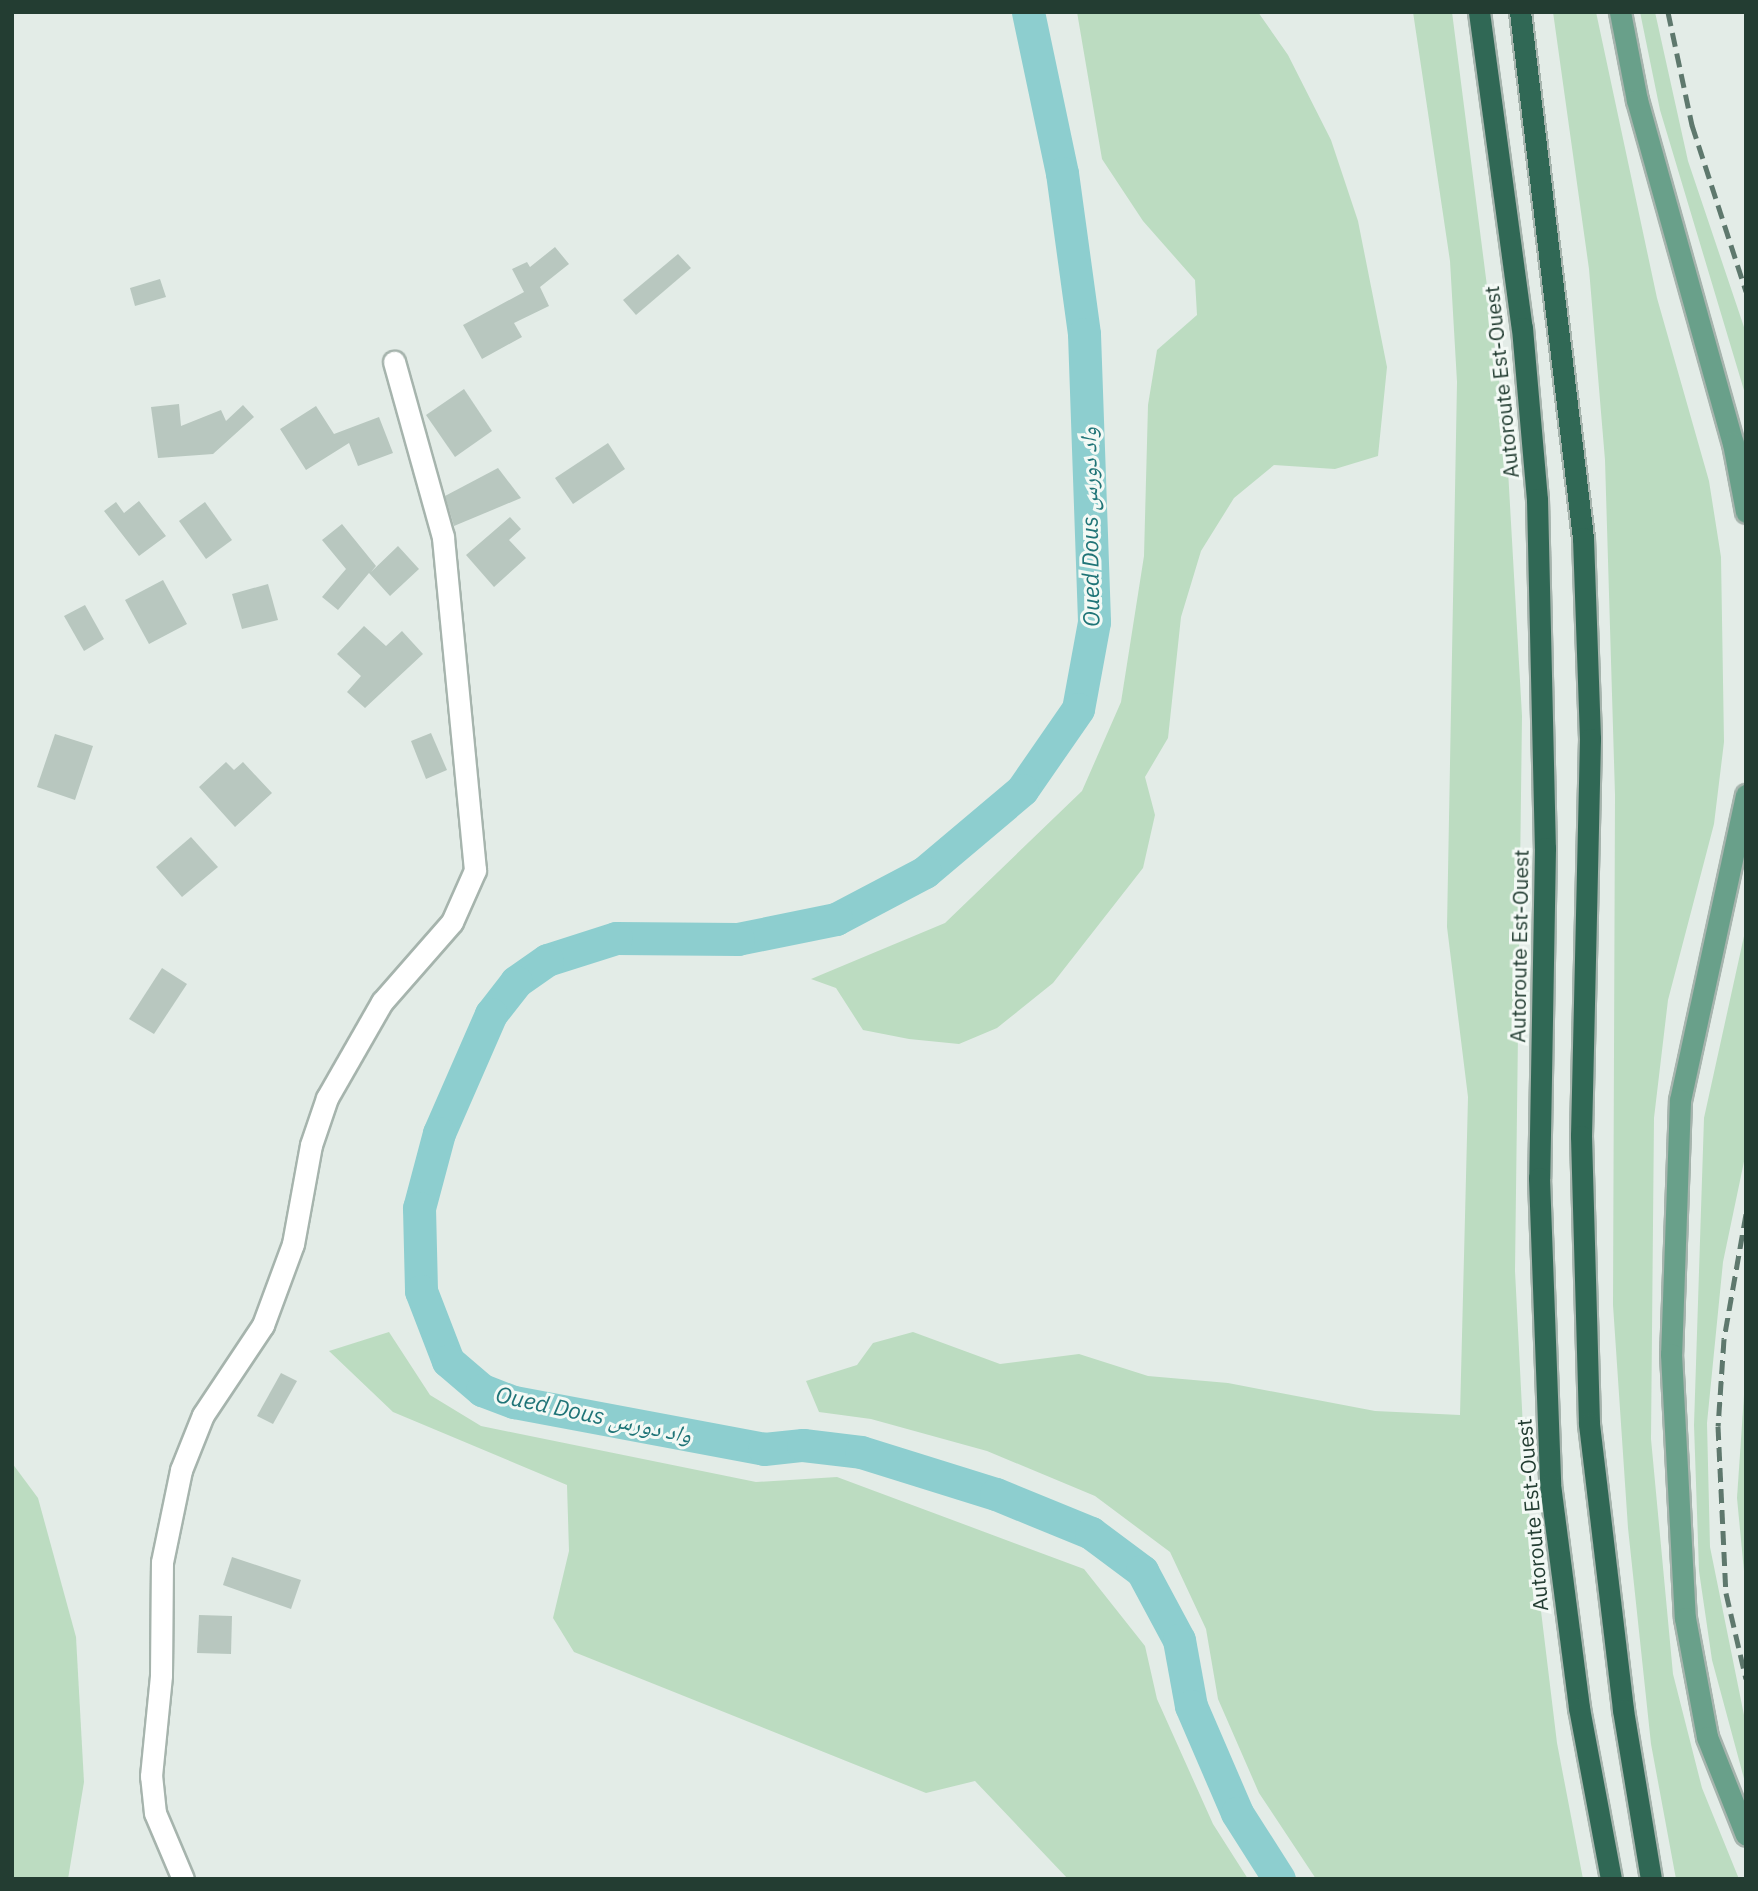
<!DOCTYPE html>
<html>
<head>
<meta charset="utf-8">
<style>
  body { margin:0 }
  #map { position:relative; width:1758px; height:1891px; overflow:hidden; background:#e3ece7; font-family:"IBM Plex Sans","Noto Naskh Arabic",sans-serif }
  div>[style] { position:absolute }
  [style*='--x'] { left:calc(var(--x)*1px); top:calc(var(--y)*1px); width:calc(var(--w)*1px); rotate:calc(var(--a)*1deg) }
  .green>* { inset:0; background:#bcdcc1 }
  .river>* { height:33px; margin:-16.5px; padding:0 16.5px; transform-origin:16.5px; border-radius:16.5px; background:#8dcecf }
  .building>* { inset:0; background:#b8c7bf }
  .roads { filter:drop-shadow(2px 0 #a6b4ad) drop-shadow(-2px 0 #a6b4ad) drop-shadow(0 2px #a6b4ad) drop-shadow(0 -2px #a6b4ad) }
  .minor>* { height:21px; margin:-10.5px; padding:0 10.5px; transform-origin:10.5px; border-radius:10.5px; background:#fff }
  .major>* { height:21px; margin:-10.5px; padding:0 10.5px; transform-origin:10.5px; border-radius:10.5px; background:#69a08a }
  .highway>* { height:21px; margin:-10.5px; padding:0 10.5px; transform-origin:10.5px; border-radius:10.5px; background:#306855 }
  .rail>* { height:5px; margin-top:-2.5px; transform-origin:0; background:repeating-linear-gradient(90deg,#5e786d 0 14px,transparent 0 21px) }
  span { translate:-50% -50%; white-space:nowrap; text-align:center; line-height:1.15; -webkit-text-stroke:6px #f3f9f5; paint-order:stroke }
  .street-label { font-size:21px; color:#233d32 }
  .water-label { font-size:23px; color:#1f7477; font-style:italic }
  .frame { position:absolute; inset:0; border:14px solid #233d32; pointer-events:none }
</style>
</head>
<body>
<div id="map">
  <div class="green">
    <i style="clip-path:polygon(1077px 12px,1258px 12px,1288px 55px,1331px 140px,1358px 221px,1387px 367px,1378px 456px,1335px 469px,1274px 465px,1234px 498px,1201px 551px,1181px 617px,1168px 738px,1145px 777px,1155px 815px,1143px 868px,1053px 983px,997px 1028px,959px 1044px,909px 1039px,863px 1030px,836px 988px,811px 979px,945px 923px,1082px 791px,1121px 702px,1144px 556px,1148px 405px,1157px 350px,1197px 315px,1195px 280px,1143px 221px,1102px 159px)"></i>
    <i style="clip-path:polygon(1413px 12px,1452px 12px,1506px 435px,1522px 716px,1515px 1271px,1526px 1487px,1557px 1743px,1583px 1879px,1316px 1879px,1259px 1793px,1218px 1699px,1206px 1629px,1170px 1552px,1095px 1496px,987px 1451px,871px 1419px,819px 1412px,806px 1381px,857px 1365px,873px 1343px,913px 1332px,1000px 1364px,1079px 1354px,1148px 1376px,1228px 1383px,1375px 1411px,1460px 1415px,1468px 1097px,1447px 927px,1457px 382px,1450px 261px)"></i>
    <i style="clip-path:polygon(1553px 12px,1596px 12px,1657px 298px,1709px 481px,1721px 557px,1724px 742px,1714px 824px,1668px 1000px,1654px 1118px,1651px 1439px,1673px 1674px,1702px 1788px,1739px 1879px,1676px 1879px,1651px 1744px,1628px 1528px,1613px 1305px,1615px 795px,1605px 460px,1589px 269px)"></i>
    <i style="clip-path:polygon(1640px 12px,1655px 12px,1688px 161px,1746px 333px,1746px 397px,1660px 110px)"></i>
    <i style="clip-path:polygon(1746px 927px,1746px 1152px,1723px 1262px,1707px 1423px,1710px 1547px,1746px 1725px,1746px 1786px,1712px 1660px,1699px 1571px,1694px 1425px,1704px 1118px)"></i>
    <i style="clip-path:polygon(389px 1332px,430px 1395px,481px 1426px,756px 1482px,837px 1477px,1084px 1569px,1145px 1646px,1157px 1699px,1213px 1824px,1248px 1879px,1068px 1879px,975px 1781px,926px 1793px,574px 1652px,553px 1618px,569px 1551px,567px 1485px,393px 1412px,329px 1351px)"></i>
    <i style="clip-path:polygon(1746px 1366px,1746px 1592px,1737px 1498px)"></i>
    <i style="clip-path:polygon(12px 1463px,38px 1498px,76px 1637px,84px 1782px,68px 1879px,12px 1879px)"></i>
  </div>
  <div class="river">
    <i style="--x:1028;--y:12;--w:165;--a:78.1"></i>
    <i style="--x:1062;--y:173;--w:162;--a:82.2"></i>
    <i style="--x:1084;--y:334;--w:288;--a:88"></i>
    <i style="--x:1094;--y:622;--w:88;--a:100.4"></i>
    <i style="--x:1078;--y:709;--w:98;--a:124.7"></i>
    <i style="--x:1022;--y:790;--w:127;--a:139.8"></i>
    <i style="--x:925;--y:872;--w:101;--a:152.2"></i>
    <i style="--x:836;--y:919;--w:100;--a:168.5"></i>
    <i style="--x:738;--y:939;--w:122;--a:-179.5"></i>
    <i style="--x:616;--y:938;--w:72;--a:162.3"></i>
    <i style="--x:547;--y:960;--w:38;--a:145"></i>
    <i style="--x:516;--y:982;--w:41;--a:128"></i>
    <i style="--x:491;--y:1014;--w:130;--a:113.6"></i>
    <i style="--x:439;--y:1133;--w:78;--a:104.9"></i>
    <i style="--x:419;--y:1208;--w:83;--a:88.6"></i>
    <i style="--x:421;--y:1291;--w:75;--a:68.9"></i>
    <i style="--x:448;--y:1361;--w:45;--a:40.5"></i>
    <i style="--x:482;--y:1390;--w:34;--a:21"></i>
    <i style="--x:514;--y:1402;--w:254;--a:10.6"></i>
    <i style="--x:764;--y:1449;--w:39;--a:-6"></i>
    <i style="--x:803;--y:1445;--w:58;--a:6.9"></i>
    <i style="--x:861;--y:1452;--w:141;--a:17.3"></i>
    <i style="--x:996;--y:1494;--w:103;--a:22.3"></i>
    <i style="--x:1091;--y:1533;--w:64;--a:36.7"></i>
    <i style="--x:1142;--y:1571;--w:78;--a:61.8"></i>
    <i style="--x:1179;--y:1640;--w:67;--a:79.7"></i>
    <i style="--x:1191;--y:1706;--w:116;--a:66.7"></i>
    <i style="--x:1237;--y:1813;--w:78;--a:57.5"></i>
  </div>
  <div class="building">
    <i style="clip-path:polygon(555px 247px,569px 264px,540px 287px,549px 306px,514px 323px,522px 337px,482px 359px,463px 325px,524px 292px,512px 269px,527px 262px,530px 267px)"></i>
    <i style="clip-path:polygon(678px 254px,691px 268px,636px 315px,623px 300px)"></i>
    <i style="clip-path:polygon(160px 279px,166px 297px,135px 306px,130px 288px)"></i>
    <i style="clip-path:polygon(464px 389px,492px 431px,455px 457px,426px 415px)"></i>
    <i style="clip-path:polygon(179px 404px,181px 426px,221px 410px,226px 421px,243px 405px,254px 417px,213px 454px,158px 458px,151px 407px)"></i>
    <i style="clip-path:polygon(316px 406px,334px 434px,379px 417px,393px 453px,358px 466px,349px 443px,306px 470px,280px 429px)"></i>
    <i style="clip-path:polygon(608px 443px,625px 469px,573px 504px,555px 478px)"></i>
    <i style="clip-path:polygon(498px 468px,521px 498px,454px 526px,445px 496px)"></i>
    <i style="clip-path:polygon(139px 501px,166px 536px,139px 556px,104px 511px,116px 502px,124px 513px)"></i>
    <i style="clip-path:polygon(205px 502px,232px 540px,206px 559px,179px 521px)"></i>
    <i style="clip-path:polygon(510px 517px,521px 529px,509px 540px,526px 558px,494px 587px,466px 555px)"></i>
    <i style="clip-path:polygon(342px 524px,376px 566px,371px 572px,398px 546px,419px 569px,390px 596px,369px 573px,338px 610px,322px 597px,346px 569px,322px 540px)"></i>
    <i style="clip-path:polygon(163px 580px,187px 624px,149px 644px,125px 600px)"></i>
    <i style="clip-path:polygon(268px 584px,278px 620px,242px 629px,232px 594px)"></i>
    <i style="clip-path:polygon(85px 605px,104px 639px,84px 651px,64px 616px)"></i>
    <i style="clip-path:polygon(364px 626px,386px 646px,402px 631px,423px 654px,365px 708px,347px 692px,361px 676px,337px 654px)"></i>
    <i style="clip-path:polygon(431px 733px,447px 770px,426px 779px,411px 741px)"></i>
    <i style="clip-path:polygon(55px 734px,93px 746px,75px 800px,37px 787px)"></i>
    <i style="clip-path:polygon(226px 762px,234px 770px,243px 762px,272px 793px,235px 827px,199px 787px)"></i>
    <i style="clip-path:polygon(191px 837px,218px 867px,182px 897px,156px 867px)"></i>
    <i style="clip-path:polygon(162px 968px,187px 984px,154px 1034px,129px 1019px)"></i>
    <i style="clip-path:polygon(281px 1373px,297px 1381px,273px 1424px,257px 1416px)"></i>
    <i style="clip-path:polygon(232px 1557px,301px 1580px,291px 1609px,223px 1585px)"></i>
    <i style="clip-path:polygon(199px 1615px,232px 1616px,231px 1654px,197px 1653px)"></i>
  </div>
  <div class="roads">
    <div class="minor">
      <i style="--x:183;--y:1879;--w:72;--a:-113"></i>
      <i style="--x:155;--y:1813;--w:37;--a:-96"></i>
      <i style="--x:151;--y:1776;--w:101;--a:-84.3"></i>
      <i style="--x:161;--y:1675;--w:113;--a:-89.5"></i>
      <i style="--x:162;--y:1562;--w:94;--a:-78.3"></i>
      <i style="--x:181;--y:1470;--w:59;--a:-68.2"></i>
      <i style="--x:203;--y:1415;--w:108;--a:-56.3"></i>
      <i style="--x:263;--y:1325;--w:86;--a:-69.7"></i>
      <i style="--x:293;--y:1244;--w:101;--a:-79.7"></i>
      <i style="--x:311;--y:1145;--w:50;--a:-71.2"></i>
      <i style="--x:327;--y:1098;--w:111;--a:-60.2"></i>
      <i style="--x:382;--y:1002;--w:106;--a:-48.8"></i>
      <i style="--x:452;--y:922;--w:57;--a:-66.1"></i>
      <i style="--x:475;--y:870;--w:335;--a:-95.5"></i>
      <i style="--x:443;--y:537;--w:182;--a:-105.6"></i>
    </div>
    <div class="major">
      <i style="--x:1620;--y:12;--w:90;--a:79.1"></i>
      <i style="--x:1637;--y:100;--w:356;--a:74.4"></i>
      <i style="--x:1733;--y:443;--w:70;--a:79.3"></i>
      <i style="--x:1746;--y:795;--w:312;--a:102.2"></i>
      <i style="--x:1680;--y:1100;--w:254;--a:92"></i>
      <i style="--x:1671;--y:1354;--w:264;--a:87"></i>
      <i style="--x:1685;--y:1618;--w:121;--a:79.5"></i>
      <i style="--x:1707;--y:1737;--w:105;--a:68.3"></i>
    </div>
    <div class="highway">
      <i style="--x:1479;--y:12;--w:319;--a:82.3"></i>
      <i style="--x:1522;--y:328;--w:172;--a:85"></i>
      <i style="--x:1537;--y:499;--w:349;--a:88.7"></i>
      <i style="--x:1545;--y:848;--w:330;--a:91"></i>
      <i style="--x:1539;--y:1178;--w:306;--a:87.9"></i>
      <i style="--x:1550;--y:1484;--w:226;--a:82.6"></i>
      <i style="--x:1579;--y:1708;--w:174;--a:79.4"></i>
      <i style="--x:1520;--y:12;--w:530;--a:83.17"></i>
      <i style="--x:1583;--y:538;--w:201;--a:88"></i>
      <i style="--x:1590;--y:739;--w:397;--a:91.3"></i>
      <i style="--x:1581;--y:1136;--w:288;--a:88.4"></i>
      <i style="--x:1589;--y:1424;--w:288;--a:83.2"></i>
      <i style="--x:1623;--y:1710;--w:171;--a:80.6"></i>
    </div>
  </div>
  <div class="rail">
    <i style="--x:1668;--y:12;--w:116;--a:78"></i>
    <i style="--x:1692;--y:125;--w:175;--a:72"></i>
    <i style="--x:1746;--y:1214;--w:127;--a:100"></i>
    <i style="--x:1724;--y:1339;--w:87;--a:93.9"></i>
    <i style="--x:1718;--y:1426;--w:167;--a:87.3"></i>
    <i style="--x:1726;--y:1593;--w:88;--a:76.9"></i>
  </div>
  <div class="street-label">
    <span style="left:1501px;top:382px;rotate:-96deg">Autoroute Est-Ouest</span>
    <span style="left:1519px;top:946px;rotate:-89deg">Autoroute Est-Ouest</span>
    <span style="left:1532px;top:1515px;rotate:-95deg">Autoroute Est-Ouest</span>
  </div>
  <div class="water-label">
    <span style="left:1089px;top:527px;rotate:-91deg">Oued Dous واد دورس</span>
    <span style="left:594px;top:1414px;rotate:12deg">Oued Dous واد دورس</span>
  </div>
  <div class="frame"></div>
</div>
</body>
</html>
